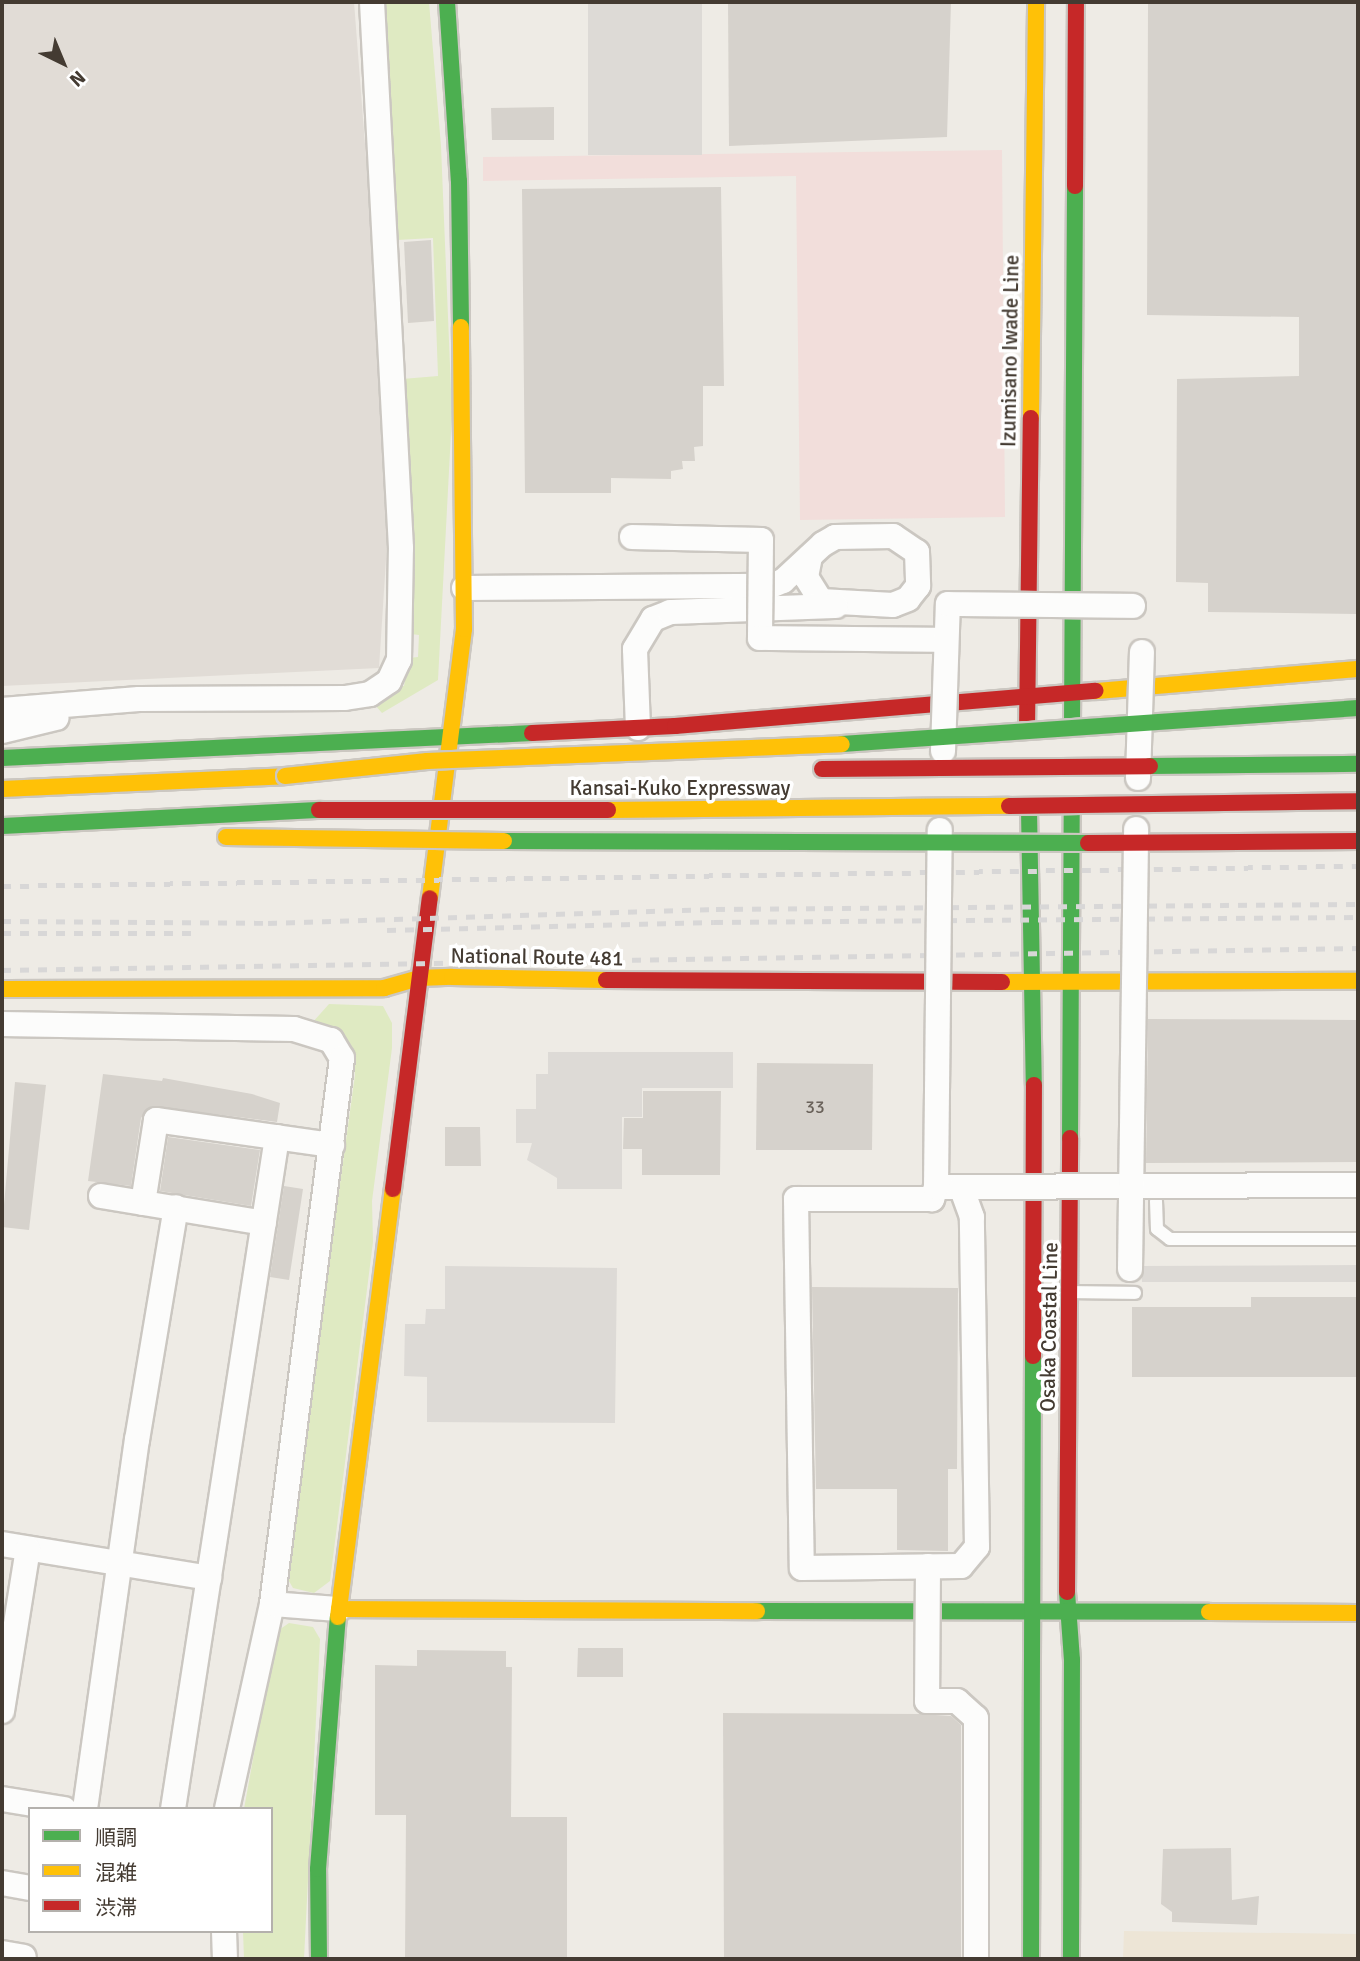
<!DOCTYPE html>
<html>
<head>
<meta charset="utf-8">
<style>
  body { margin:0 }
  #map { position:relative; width:1360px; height:1961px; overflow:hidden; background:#eeebe5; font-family:Signika,"Noto Sans JP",sans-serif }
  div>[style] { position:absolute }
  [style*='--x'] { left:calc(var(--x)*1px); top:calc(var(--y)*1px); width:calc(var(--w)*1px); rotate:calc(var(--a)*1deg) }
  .industrial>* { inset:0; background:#e1dcd6 }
  .education>* { inset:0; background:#ede5d6 }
  .medical>* { inset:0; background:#f2dedb }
  .green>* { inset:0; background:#dfeac2 }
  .parking>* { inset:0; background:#dddad6 }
  .building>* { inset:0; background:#d6d2cc }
  .roads { filter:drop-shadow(2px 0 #cbc7c1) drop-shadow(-2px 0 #cbc7c1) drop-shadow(0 2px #cbc7c1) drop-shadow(0 -2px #cbc7c1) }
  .lane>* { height:12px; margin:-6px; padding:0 6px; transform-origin:6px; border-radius:6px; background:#fcfcfb }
  .street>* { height:24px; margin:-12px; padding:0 12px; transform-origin:12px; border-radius:12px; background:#fcfcfb }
  .fast>* { height:16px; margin:-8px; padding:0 8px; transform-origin:8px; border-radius:8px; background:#4caf50 }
  .slow>* { height:16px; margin:-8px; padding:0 8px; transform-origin:8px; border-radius:8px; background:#ffc107 }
  .jam>* { height:16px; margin:-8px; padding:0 8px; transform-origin:8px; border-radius:8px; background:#c62828 }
  .rail>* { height:5px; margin-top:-2.5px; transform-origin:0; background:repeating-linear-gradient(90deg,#d8d7d7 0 9px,transparent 0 18px) }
  .bridges { filter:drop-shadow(2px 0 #cbc7c1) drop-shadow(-2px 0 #cbc7c1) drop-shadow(0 2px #cbc7c1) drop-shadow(0 -2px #cbc7c1) }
  .street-bridge>* { height:24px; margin:-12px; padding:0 12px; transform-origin:12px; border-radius:12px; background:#fcfcfb }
  .fast-bridge>* { height:16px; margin:-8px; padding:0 8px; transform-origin:8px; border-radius:8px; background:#4caf50 }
  .slow-bridge>* { height:16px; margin:-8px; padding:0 8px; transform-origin:8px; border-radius:8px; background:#ffc107 }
  .jam-bridge>* { height:16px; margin:-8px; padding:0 8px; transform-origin:8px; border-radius:8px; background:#c62828 }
  span { translate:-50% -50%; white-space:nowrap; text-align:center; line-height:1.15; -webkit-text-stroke:7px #fff; paint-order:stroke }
  .number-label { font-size:18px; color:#6a625a }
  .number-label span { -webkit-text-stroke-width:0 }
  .street-label { font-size:21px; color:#443b32 }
  .frame { position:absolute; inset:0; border:4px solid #443b32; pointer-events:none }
  .legend { position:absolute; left:28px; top:1807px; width:245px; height:126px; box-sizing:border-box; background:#fff; border:2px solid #b4b1ad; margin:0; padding:9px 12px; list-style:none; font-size:21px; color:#443b32 }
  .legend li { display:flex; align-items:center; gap:14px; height:35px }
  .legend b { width:35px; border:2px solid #b4b1ad }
  .north { position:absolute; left:28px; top:28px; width:70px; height:70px; -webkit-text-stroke:5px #fff; paint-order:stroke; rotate:137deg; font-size:19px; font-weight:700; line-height:28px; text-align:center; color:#443b32 }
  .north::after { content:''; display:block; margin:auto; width:24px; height:32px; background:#443b32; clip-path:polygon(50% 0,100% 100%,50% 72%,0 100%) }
</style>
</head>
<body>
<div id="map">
  <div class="industrial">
    <i style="clip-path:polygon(2px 2px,354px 2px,371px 222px,387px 544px,379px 668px,2px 686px)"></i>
  </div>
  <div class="education">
    <i style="clip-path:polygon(1124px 1931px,1358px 1934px,1358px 1959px,1123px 1959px)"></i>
  </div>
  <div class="medical">
    <i style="clip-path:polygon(1002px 150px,1005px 517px,800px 520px,796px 176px,483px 181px,483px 157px)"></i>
  </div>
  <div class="green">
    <i style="clip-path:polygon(382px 2px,429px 2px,441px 146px,452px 414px,438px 680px,382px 713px,374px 704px,386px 700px,398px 686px,404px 686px,409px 658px,418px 657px,419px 635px,411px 634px,402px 379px,438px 376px,433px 238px,397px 240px)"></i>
    <i style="clip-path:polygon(329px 1004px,383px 1006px,392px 1023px,392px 1048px,372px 1201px,373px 1242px,330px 1581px,314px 1593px,293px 1588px,286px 1576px,355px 1075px,351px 1046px,339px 1032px,312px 1023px)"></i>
    <i style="clip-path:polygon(289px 1623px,313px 1627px,320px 1639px,304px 1959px,244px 1959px,243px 1931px,271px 1931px,271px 1809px,244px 1809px,276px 1632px)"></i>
  </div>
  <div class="parking">
    <i style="clip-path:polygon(588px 2px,702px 2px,702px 155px,588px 155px)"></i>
    <i style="clip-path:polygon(548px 1052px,733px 1052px,733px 1088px,642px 1088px,642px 1117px,622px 1117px,622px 1189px,557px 1189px,557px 1178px,527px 1160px,532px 1143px,516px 1143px,516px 1109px,536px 1109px,536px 1074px,548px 1074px)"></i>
    <i style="clip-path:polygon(1358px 1265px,1358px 1282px,1142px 1282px,1141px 1266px)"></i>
    <i style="clip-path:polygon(445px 1266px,617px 1268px,615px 1423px,427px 1422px,427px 1377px,404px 1376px,405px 1324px,425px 1324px,426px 1309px,445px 1309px)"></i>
  </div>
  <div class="building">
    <i style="clip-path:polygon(728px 2px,951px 2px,947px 137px,729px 146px)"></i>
    <i style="clip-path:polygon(1148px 2px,1358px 2px,1356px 614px,1208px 612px,1208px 583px,1176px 582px,1177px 379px,1299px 376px,1299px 317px,1147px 315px)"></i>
    <i style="clip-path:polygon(554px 107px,554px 140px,492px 140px,491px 108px)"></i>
    <i style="clip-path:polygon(721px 187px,724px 386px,703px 386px,703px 446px,694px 447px,695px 461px,682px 461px,683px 469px,671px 471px,671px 479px,611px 478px,611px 493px,525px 493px,522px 189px)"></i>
    <i style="clip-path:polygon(431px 240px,434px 321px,408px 323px,404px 242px)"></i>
    <i style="clip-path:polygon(1148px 1019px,1358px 1020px,1358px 1162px,1146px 1163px)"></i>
    <i style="clip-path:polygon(757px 1063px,873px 1064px,872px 1150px,756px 1150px)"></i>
    <i style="clip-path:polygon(103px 1074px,162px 1081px,163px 1078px,252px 1094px,280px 1103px,277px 1122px,151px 1106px,141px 1118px,131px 1186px,88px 1181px)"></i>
    <i style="clip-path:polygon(15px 1082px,46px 1085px,29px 1230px,2px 1227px)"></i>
    <i style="clip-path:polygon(643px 1091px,721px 1091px,720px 1175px,642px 1175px,642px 1149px,623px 1149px,624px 1118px,643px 1118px)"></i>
    <i style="clip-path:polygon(445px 1127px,480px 1127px,481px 1166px,445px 1166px)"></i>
    <i style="clip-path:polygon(168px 1137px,260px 1150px,251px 1206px,160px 1191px)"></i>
    <i style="clip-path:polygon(284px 1186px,303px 1189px,289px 1280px,270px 1277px)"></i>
    <i style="clip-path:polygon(812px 1287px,958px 1288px,957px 1469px,948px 1469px,948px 1551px,897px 1550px,897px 1489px,816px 1489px)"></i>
    <i style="clip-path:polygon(1251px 1297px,1358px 1297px,1358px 1377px,1132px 1377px,1132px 1307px,1251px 1307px)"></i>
    <i style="clip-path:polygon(578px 1648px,623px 1648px,623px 1677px,577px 1677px)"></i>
    <i style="clip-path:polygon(417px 1650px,506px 1651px,506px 1667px,512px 1667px,511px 1817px,567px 1817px,567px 1959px,405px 1959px,406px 1815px,375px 1815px,375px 1665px,417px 1666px)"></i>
    <i style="clip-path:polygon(723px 1713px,920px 1714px,951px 1716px,961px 1725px,961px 1959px,724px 1959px)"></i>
    <i style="clip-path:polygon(1231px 1848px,1232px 1900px,1259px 1896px,1257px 1925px,1172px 1922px,1172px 1912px,1161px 1904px,1163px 1849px)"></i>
  </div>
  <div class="roads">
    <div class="lane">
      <i style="--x:1156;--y:1201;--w:28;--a:88"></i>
      <i style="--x:1157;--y:1229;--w:16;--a:38"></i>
      <i style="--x:1170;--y:1239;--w:188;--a:0"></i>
      <i style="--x:1074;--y:1292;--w:61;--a:0.9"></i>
    </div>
    <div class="street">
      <i style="--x:464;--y:588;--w:307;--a:-0.4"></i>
      <i style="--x:771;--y:586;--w:13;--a:-23"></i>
      <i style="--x:783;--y:581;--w:54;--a:-42.8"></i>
      <i style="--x:823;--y:544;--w:14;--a:-30"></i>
      <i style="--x:835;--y:537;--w:58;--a:-1"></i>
      <i style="--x:893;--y:536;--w:29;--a:34"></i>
      <i style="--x:917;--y:552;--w:34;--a:88"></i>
      <i style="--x:918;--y:586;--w:16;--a:128"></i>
      <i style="--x:908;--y:599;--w:16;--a:158"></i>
      <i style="--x:893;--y:605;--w:72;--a:-176.8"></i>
      <i style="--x:821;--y:601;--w:28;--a:-122"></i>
      <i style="--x:806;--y:577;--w:21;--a:-79"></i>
      <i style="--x:2;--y:710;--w:137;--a:-4.6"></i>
      <i style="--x:139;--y:699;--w:206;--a:-0.3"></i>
      <i style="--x:345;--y:698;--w:25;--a:-9"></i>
      <i style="--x:370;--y:694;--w:23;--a:-34"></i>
      <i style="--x:389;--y:681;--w:23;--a:-65"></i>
      <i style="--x:399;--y:660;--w:112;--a:-89"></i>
      <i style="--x:401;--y:548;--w:547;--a:-93.04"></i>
      <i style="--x:638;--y:728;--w:79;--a:-92.2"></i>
      <i style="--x:635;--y:649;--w:35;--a:-59"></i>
      <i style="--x:653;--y:619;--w:18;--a:-22"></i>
      <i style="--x:670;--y:612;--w:166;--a:-2.1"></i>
      <i style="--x:2;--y:731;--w:56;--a:-13.5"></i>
      <i style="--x:2;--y:1024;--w:292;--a:1"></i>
      <i style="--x:294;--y:1029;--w:39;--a:17"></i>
      <i style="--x:331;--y:1040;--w:21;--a:59"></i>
      <i style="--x:342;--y:1058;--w:550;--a:97.31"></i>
      <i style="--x:272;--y:1604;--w:210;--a:102.4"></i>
      <i style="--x:101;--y:1196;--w:165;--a:9.4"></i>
      <i style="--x:143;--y:1203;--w:84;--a:-81.1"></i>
      <i style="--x:156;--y:1120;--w:178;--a:8.1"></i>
      <i style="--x:2;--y:1544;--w:210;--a:9.3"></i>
      <i style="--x:272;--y:1604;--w:67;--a:4.3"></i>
      <i style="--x:2;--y:1711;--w:164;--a:-80.9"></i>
      <i style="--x:2;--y:1799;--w:63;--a:9.2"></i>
      <i style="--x:85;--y:1809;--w:373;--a:-82"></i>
      <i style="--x:137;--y:1440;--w:236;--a:-80.5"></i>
      <i style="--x:173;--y:1809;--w:680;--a:-81.2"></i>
      <i style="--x:2;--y:1883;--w:28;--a:10"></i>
      <i style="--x:224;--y:1931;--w:28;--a:88"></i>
      <i style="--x:2;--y:1953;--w:22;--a:10"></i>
    </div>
    <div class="fast">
      <i style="--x:447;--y:2;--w:179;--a:86.2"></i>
      <i style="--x:459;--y:181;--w:146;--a:89.2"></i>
      <i style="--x:1072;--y:725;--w:539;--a:-89.68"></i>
      <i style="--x:2;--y:758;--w:531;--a:-2.7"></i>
      <i style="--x:1029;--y:810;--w:275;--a:89"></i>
      <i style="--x:1070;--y:1138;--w:328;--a:-89.7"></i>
      <i style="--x:1067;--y:1592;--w:68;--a:85.8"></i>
      <i style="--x:1072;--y:1660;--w:299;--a:90.2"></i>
      <i style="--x:757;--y:1611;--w:452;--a:0.1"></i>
      <i style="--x:319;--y:1959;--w:90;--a:-90.6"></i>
      <i style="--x:318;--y:1869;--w:253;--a:-85.5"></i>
      <i style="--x:1031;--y:1959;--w:603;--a:-89.81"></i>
    </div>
    <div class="slow">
      <i style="--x:1031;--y:418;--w:416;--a:-89.3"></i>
      <i style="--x:1096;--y:691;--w:263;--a:-4.8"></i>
      <i style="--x:2;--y:789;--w:283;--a:-2.6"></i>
      <i style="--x:430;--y:898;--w:271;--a:-82.8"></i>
      <i style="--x:464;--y:629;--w:302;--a:-90.6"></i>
      <i style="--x:1002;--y:982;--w:356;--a:-0.2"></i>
      <i style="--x:2;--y:989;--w:382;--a:-0.1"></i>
      <i style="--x:384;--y:988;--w:36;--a:-16"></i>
      <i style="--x:419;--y:978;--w:33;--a:-2"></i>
      <i style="--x:452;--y:977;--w:154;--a:1.1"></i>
      <i style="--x:339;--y:1609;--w:418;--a:0.3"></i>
      <i style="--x:1209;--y:1612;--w:149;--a:0.4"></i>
      <i style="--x:338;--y:1617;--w:432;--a:-82.7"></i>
    </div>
    <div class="jam">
      <i style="--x:1075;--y:186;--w:184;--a:-89.7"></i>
      <i style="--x:1027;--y:729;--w:311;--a:-89.3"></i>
      <i style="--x:532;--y:733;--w:143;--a:-2.8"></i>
      <i style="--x:675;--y:726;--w:422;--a:-4.8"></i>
      <i style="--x:606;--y:980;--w:396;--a:0.3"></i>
      <i style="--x:393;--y:1189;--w:293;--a:-82.8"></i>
      <i style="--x:1033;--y:1356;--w:271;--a:-89.8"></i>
      <i style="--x:1067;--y:1592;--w:454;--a:-89.6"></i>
    </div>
  </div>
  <div class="rail">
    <i style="--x:2;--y:886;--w:1356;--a:-0.85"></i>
    <i style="--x:2;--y:921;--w:266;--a:0.4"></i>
    <i style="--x:268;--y:923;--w:448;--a:-1.8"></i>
    <i style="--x:716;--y:909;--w:642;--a:-0.45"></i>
    <i style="--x:387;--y:930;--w:327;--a:-1.4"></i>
    <i style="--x:714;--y:922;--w:644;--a:-0.44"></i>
    <i style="--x:2;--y:933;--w:196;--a:0"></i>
    <i style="--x:2;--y:970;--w:1356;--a:-0.93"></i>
  </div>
  <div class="bridges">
    <div class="street-bridge">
      <i style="--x:632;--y:537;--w:129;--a:1.3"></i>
      <i style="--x:761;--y:540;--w:98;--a:90.6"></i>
      <i style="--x:760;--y:638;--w:186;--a:0.6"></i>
      <i style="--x:943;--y:751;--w:147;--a:-88.1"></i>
      <i style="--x:948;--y:604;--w:185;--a:0.6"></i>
      <i style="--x:1138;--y:778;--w:126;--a:-88.2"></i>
      <i style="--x:936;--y:1187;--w:13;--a:108"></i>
      <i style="--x:932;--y:1199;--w:136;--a:180"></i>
      <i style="--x:796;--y:1199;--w:369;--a:89.1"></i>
      <i style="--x:802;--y:1568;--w:159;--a:-0.7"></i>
      <i style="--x:961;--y:1566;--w:25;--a:-50"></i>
      <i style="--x:977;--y:1547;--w:330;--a:-90.9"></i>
      <i style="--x:972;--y:1217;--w:32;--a:-110"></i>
      <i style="--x:961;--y:1187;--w:25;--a:180"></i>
      <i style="--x:936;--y:1187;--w:357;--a:-89.4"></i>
      <i style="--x:961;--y:1187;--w:397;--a:-0.3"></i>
      <i style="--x:1130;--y:1269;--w:440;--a:-89.2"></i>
      <i style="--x:928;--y:1566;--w:135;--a:90.4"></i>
      <i style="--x:927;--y:1701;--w:30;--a:0"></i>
      <i style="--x:957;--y:1701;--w:25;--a:42"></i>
      <i style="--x:976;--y:1718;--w:241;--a:90"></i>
    </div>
    <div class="fast-bridge">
      <i style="--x:842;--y:744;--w:517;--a:-3.99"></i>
      <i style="--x:1150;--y:766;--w:208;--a:-0.6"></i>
      <i style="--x:2;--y:826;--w:317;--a:-2.9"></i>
      <i style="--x:504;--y:841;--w:584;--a:0.2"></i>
    </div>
    <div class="slow-bridge">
      <i style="--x:285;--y:776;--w:143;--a:-6"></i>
      <i style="--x:427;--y:761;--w:415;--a:-2.3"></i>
      <i style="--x:608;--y:810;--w:401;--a:-0.6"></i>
      <i style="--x:226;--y:837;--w:278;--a:0.8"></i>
    </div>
    <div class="jam-bridge">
      <i style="--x:822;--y:769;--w:328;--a:-0.5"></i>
      <i style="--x:1009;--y:806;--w:349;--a:-0.8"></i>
      <i style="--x:319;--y:810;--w:289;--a:0"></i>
      <i style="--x:1088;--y:843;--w:270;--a:-0.4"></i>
    </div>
  </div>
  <div class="number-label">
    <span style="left:815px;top:1107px">33</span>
  </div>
  <div class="street-label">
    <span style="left:1010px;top:351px;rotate:-89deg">Izumisano Iwade Line</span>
    <span style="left:680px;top:788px">Kansai-Kuko Expressway</span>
    <span style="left:537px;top:957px;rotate:1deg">National Route 481</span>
    <span style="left:1049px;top:1327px;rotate:-89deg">Osaka Coastal Line</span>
  </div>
  <div class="frame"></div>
  <ul class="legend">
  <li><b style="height:9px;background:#4caf50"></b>順調</li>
  <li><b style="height:9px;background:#ffc107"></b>混雑</li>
  <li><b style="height:9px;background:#c62828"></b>渋滞</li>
  </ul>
  <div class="north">N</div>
</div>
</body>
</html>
